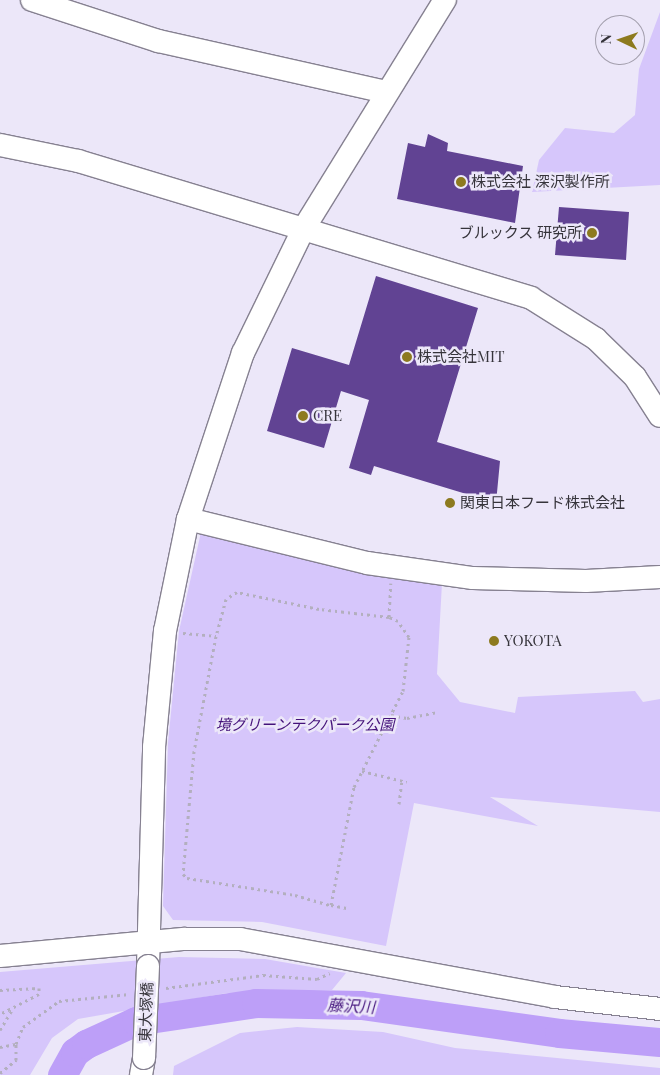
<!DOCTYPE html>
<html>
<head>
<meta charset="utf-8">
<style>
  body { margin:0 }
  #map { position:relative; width:660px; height:1075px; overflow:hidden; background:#ece7f9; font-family:"Playfair Display","Noto Sans JP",serif }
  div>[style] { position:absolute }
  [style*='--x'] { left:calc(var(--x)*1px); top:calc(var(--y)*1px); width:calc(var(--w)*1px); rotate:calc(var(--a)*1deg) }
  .green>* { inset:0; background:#d6c6fb }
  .river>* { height:29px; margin:-14.5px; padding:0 14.5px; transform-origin:14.5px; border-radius:14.5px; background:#bd9ff8 }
  .building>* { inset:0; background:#614393 }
  .path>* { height:3px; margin-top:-1.5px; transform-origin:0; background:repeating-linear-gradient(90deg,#b3afbe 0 2.5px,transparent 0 6.5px) }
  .roads { filter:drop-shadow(1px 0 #868191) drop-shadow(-1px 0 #868191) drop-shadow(0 1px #868191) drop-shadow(0 -1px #868191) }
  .minor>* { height:22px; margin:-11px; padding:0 11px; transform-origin:11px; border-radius:11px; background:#fff }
  .bridges { filter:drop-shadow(1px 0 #868191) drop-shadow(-1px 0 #868191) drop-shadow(0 1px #868191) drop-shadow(0 -1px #868191) }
  .minor-bridge>* { height:22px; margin:-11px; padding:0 11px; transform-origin:11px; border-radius:11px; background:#fff }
  .dots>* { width:14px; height:14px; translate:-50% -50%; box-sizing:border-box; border:2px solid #ece7f9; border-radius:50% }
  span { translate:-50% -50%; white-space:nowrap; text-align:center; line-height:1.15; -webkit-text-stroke:5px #ece7f9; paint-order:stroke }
  .poi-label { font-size:15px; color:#36343b }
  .left { translate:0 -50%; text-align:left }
  .right { translate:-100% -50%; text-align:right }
  .park-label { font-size:15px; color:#44127a; font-style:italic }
  .street-label { font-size:15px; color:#36343b }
  .water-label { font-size:16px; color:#491a80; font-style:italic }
  .north { position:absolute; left:595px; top:15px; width:50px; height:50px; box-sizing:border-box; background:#ece7f9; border:1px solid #a39fad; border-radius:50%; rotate:273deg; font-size:14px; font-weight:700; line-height:20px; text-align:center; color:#36343b }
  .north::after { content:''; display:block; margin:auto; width:18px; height:22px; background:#8d7a1f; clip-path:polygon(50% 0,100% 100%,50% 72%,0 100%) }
</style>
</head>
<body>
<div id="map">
  <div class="green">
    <i style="clip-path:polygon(660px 12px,660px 185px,532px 192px,539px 160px,565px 128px,614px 133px,635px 115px,639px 69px)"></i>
    <i style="clip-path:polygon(201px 532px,442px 583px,437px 674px,460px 702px,515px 713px,518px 697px,635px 691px,643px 702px,660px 699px,660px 812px,490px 797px,538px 826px,414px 803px,386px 946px,262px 922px,173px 920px,163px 906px,168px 743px,179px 631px)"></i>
    <i style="clip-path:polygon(179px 957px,265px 959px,346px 973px,332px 990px,227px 993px,78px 1019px,52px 1038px,30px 1075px,0 1075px,0 972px)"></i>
    <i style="clip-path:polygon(297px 1027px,383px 1032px,455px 1048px,660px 1068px,660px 1075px,173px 1075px,174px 1066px,240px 1033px)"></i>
  </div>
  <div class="river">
    <i style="--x:62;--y:1075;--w:26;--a:-61"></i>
    <i style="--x:75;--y:1052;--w:14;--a:-36"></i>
    <i style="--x:86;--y:1044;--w:55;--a:-24.7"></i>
    <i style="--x:136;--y:1021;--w:121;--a:-8.5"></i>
    <i style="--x:256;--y:1003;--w:105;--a:1.1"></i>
    <i style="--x:361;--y:1005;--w:200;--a:8"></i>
    <i style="--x:559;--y:1033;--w:101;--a:5.1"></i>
  </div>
  <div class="building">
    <i style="clip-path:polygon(428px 134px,448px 143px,447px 151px,523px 166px,515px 223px,397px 199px,408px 143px,425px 147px)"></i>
    <i style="clip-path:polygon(559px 207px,629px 212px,626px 260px,555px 255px)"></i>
    <i style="clip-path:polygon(376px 276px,478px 308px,437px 442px,500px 461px,496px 503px,374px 466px,371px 475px,349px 468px,369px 400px,341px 391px,324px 448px,267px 431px,292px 348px,349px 365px)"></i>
  </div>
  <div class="path">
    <i style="--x:389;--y:617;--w:34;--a:-87"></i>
    <i style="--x:183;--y:633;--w:33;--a:5"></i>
    <i style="--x:391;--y:715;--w:16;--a:11"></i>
    <i style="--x:407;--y:718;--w:32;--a:-11"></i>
    <i style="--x:362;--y:771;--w:46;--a:13.7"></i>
    <i style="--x:399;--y:804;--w:23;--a:-83"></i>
    <i style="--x:331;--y:905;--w:120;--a:-79"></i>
    <i style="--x:354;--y:787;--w:108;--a:-63"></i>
    <i style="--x:403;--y:691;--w:54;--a:-83.7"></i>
    <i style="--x:409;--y:637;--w:19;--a:-125"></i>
    <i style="--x:398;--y:621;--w:10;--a:-156"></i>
    <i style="--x:389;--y:617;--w:70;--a:-173.5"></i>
    <i style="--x:319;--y:609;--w:84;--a:-168.3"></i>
    <i style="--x:237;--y:592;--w:13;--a:148"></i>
    <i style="--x:226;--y:599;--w:38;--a:105"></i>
    <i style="--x:216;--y:636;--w:117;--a:100.8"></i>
    <i style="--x:194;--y:751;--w:123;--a:95.1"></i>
    <i style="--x:183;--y:874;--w:6;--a:45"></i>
    <i style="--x:187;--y:878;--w:109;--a:8.9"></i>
    <i style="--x:295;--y:895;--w:37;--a:16"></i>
    <i style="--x:331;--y:905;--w:16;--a:11"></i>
    <i style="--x:166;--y:988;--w:98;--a:-7.6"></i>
    <i style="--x:263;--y:975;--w:54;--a:4.2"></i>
    <i style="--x:317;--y:979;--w:14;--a:-25"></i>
    <i style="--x:0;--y:990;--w:39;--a:-3"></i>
    <i style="--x:39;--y:988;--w:6;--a:90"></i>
    <i style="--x:39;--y:994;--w:44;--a:152.9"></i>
    <i style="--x:0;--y:1030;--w:23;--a:-59"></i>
    <i style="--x:0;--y:1047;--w:16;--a:-11"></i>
    <i style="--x:16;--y:1044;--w:18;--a:-68"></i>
    <i style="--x:23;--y:1027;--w:44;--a:-35.8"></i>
    <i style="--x:59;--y:1001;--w:71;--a:-5.6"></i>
    <i style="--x:0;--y:1073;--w:21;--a:-39"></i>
    <i style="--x:16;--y:1060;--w:16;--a:-90"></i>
  </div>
  <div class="roads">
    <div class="minor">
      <i style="--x:32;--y:0;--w:133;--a:18"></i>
      <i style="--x:158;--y:41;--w:234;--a:12.6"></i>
      <i style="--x:0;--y:145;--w:80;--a:11.6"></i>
      <i style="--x:78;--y:161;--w:473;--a:16.8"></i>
      <i style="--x:531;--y:298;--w:77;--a:32.2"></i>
      <i style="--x:596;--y:339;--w:54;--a:44.3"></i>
      <i style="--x:635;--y:377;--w:46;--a:57.3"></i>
      <i style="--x:188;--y:519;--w:184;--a:13.8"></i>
      <i style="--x:367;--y:563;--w:107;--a:8.1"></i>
      <i style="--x:473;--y:578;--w:113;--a:1.5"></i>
      <i style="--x:586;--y:581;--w:74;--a:-3.1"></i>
      <i style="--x:0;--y:956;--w:186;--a:-5.3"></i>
      <i style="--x:185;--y:939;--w:55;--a:0"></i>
      <i style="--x:240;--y:939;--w:320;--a:10.4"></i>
      <i style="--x:555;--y:997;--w:106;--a:6.5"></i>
      <i style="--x:148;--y:966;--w:219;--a:-88.4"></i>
      <i style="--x:154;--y:747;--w:117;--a:-84.6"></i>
      <i style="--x:165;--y:631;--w:114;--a:-78.4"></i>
      <i style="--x:188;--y:519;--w:175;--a:-71.7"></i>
      <i style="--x:243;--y:353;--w:139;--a:-64"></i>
      <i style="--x:304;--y:228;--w:268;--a:-58.3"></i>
      <i style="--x:141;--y:1075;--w:17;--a:-80"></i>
    </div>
  </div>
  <div class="bridges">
    <div class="minor-bridge">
      <i style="--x:144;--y:1058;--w:92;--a:-87.5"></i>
    </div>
  </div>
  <div class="dots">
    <i style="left:461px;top:182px;background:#8d7a1f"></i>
    <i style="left:592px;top:233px;background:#8d7a1f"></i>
    <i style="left:407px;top:357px;background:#8d7a1f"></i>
    <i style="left:303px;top:416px;background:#8d7a1f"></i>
    <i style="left:450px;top:503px;background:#8d7a1f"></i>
    <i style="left:494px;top:641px;background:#8d7a1f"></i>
  </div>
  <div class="poi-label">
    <span class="left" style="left:471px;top:182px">株式会社 深沢製作所</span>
    <span class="right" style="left:582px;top:233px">ブルックス 研究所</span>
    <span class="left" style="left:417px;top:357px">株式会社MIT</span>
    <span class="left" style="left:313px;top:416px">CRE</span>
    <span class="left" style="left:460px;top:503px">関東日本フード株式会社</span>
    <span class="left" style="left:504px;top:641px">YOKOTA</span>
  </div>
  <div class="park-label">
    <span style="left:305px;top:725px">境グリーンテクパーク公園</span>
  </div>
  <div class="street-label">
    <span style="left:146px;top:1012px;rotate:-88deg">東大塚橋</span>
  </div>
  <div class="water-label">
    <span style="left:351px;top:1006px;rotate:3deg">藤沢川</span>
  </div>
  <div class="north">N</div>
</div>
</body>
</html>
